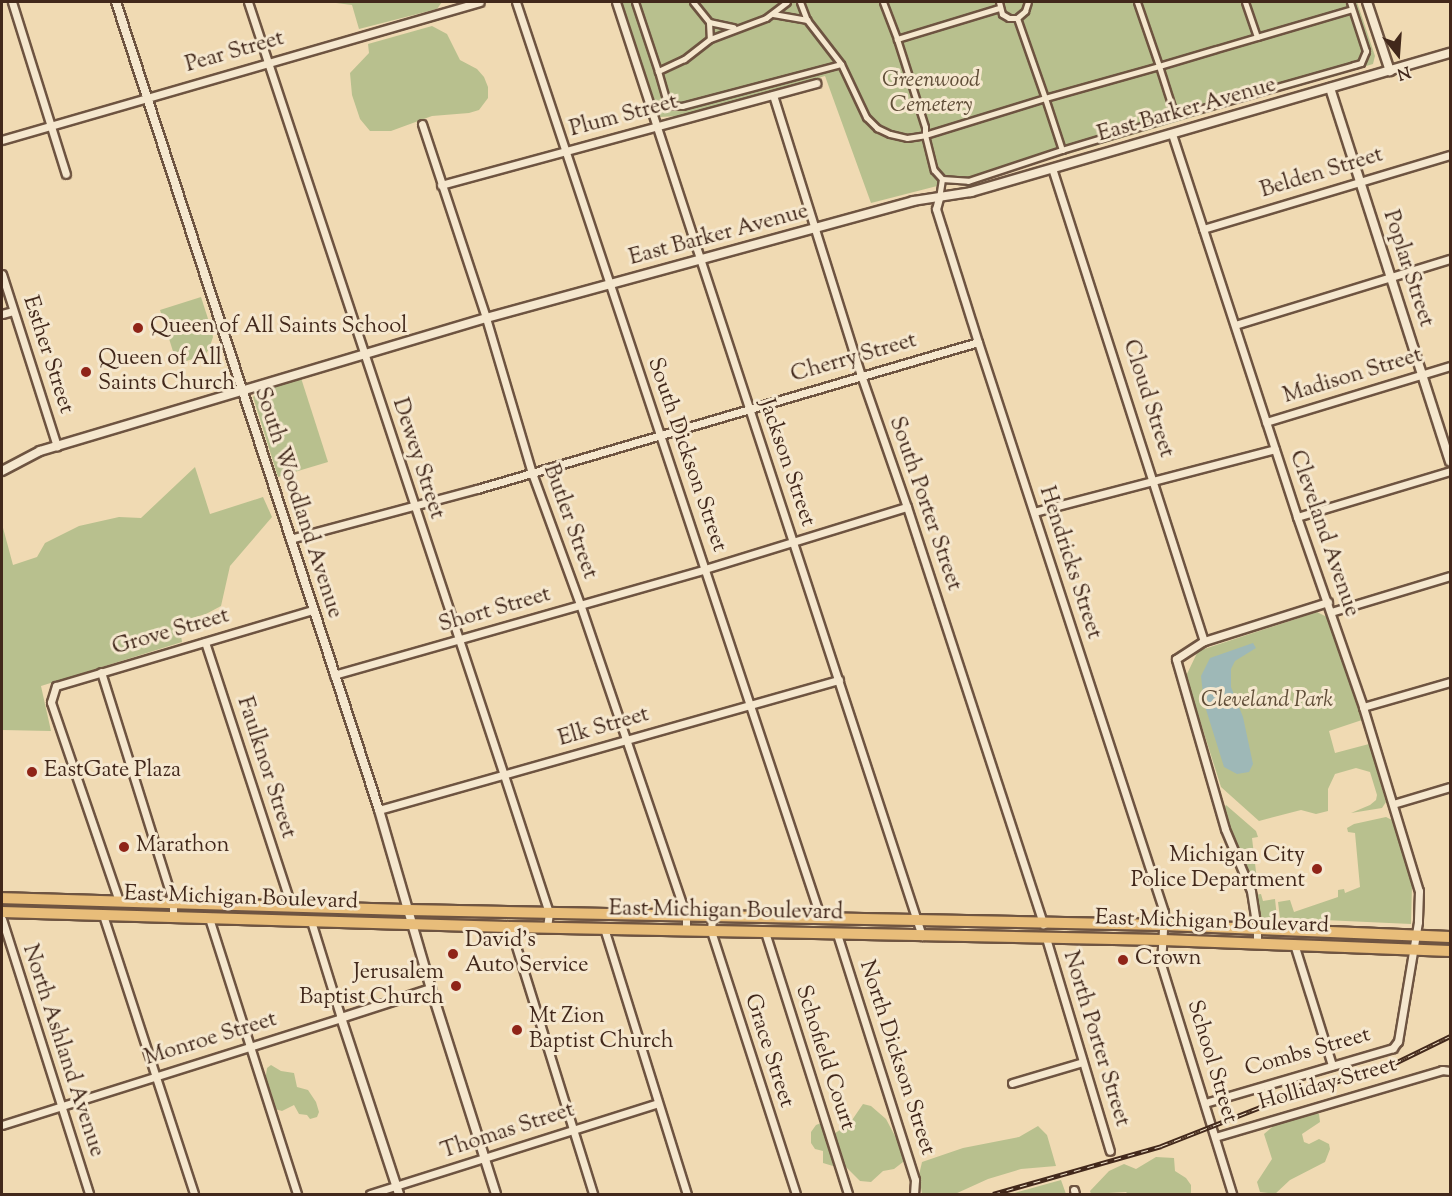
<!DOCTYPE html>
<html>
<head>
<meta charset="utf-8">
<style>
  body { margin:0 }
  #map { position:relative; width:1452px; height:1196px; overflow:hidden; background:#f0dab3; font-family:"Sorts Mill Goudy",serif }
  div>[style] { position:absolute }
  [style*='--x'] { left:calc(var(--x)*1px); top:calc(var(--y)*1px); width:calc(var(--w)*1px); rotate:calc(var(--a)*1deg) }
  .green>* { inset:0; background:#b8c08e }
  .water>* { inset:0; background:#9eb8b7 }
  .roads { filter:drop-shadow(2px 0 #6e5441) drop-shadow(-2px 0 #6e5441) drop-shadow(0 2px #6e5441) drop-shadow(0 -2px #6e5441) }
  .pedestrian>* { height:5px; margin:-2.5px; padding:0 2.5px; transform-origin:2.5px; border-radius:2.5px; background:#f5e7ce }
  .minor>* { height:7px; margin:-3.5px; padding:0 3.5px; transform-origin:3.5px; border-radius:3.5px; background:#f5e7ce }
  .tertiary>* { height:8px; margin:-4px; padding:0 4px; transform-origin:4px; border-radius:4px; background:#f5e7ce }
  .primary>* { height:10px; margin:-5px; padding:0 5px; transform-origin:5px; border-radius:5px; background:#e8bd7a }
  .rail>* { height:4.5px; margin-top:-2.25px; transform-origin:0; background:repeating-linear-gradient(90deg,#f5e7ce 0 7px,#42281b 0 14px); box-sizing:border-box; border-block:2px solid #42281b }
  .dots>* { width:16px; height:16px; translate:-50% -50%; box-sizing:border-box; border:3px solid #f5e7ce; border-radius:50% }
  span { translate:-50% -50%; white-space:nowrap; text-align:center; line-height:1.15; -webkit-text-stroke:6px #f5e7ce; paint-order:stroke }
  .street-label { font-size:22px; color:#42281b }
  .park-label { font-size:22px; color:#604e38; font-style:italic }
  .poi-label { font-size:22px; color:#42281b }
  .left { translate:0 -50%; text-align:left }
  .right { translate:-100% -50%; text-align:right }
  .frame { position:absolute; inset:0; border:3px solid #42281b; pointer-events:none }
  .north { position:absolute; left:1368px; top:24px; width:60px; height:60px; -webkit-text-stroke:4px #f5e7ce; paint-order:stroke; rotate:163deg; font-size:16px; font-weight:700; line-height:24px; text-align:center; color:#42281b }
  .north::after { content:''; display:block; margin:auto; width:21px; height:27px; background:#42281b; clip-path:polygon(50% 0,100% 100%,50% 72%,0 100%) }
</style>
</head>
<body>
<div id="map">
  <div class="green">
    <i style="clip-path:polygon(328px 2px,442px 2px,437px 9px,359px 29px,352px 5px)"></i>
    <i style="clip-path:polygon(622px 2px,1357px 2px,1375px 56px,1373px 64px,966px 184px,941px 185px,871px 203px,825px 76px,679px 116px,660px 117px)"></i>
    <i style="clip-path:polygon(432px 26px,447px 34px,460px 60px,477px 69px,484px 77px,488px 87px,488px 98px,479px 110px,469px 113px,432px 116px,391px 131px,370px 131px,360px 119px,352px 95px,350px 73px,369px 53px,368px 44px)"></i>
    <i style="clip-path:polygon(201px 297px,211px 328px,213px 337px,209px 349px,205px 355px,177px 364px,160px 310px)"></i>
    <i style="clip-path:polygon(301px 378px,328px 462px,278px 477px,253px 397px,258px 392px)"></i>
    <i style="clip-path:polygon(195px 467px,210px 514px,263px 497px,272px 517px,230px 566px,221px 606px,206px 614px,179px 622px,182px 642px,41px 686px,51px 731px,2px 730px,2px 524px,13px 565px,37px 557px,45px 543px,79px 526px,119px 517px,141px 518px)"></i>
    <i style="clip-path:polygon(1317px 612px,1329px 618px,1362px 720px,1329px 731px,1335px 753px,1369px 744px,1386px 802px,1382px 808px,1351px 813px,1370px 805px,1376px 800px,1377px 795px,1370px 772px,1356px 768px,1335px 774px,1328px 789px,1328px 811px,1316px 814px,1301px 810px,1259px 821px,1221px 787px,1186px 676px,1198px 651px)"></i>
    <i style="clip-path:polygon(1226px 805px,1256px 831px,1258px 837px,1252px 838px,1257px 880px,1264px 880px,1264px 884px,1252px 881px,1230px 831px,1223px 810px)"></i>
    <i style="clip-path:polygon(1386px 817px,1392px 820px,1412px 885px,1411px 924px,1280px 918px,1278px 902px,1290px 900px,1294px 912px,1338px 897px,1338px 890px,1344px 889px,1345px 893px,1360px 887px,1355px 833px,1348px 832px,1347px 828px,1354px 824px)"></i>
    <i style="clip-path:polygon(1261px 894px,1263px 901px,1275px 899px,1277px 918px,1261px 918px,1255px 895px)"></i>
    <i style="clip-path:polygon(271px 1065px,281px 1071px,294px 1073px,297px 1087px,308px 1090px,316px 1102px,319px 1112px,317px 1117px,310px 1119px,307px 1115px,299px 1114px,294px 1105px,282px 1111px,275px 1109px,271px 1092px,265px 1082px,267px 1068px)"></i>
    <i style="clip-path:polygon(863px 1104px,871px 1106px,886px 1119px,903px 1151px,903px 1162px,894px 1169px,883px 1171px,871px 1182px,860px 1181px,844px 1165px,833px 1166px,823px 1163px,823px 1151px,815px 1149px,811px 1143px,811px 1132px,816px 1125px,821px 1123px,831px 1136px,850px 1123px)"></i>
    <i style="clip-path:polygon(1309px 1111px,1319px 1114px,1320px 1122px,1302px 1134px,1304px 1142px,1309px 1144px,1319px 1139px,1329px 1144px,1330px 1149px,1325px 1162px,1290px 1180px,1275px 1194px,1260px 1192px,1257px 1182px,1272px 1159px,1264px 1134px,1277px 1123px,1286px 1122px)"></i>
    <i style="clip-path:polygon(1038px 1126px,1047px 1135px,1056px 1166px,1021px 1169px,988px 1179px,955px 1194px,922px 1194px,919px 1175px,922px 1162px,963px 1148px,1019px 1137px)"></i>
    <i style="clip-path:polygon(1156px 1157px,1174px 1158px,1175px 1171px,1186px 1178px,1191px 1185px,1191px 1194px,1128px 1194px,1126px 1192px,1091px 1194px,1090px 1191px,1109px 1171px,1124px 1164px,1136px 1169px)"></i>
    <i style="clip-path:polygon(1061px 1180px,1066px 1194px,1011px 1194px)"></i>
  </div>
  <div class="water">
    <i style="clip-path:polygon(1253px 643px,1256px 648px,1235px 661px,1231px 669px,1231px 687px,1243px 717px,1253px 764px,1249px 772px,1237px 774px,1224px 767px,1204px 703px,1201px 676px,1210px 658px)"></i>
  </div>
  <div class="roads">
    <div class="pedestrian">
      <i style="--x:635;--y:2;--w:73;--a:71.6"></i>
      <i style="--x:693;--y:2;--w:26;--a:51"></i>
      <i style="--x:709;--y:22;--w:17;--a:87"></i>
      <i style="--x:787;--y:2;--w:26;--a:143"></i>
      <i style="--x:766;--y:18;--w:60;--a:159.4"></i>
      <i style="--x:710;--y:39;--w:33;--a:142"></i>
      <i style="--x:684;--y:59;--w:29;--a:155"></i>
      <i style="--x:658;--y:71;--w:35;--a:74"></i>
      <i style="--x:668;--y:105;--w:14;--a:4"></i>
      <i style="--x:682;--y:106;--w:164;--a:-14.8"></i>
      <i style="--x:800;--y:2;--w:19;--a:69"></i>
      <i style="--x:807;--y:20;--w:56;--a:52.3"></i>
      <i style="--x:841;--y:64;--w:59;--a:64.7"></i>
      <i style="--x:866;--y:117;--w:16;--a:45"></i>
      <i style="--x:877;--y:128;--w:14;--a:25"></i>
      <i style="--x:890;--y:134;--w:17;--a:13"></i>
      <i style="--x:907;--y:138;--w:18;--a:-9"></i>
      <i style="--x:925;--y:135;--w:36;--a:76"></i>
      <i style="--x:934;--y:170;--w:12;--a:48"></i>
      <i style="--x:942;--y:179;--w:26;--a:4"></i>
      <i style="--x:968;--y:181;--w:99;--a:-18.3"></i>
      <i style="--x:883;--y:2;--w:40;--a:69"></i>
      <i style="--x:999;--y:2;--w:12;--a:76"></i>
      <i style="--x:1002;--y:14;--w:8;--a:30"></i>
      <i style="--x:1009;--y:18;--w:8;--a:0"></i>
      <i style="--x:1137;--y:2;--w:68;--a:71"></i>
      <i style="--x:1159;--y:66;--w:102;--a:-16.5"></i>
      <i style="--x:1245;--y:2;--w:37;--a:71"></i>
      <i style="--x:1257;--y:37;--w:99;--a:-16.4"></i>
      <i style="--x:999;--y:8;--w:107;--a:163.1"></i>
      <i style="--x:897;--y:39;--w:92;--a:72.3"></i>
      <i style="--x:925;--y:127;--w:8;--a:90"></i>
      <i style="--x:925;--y:135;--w:126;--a:-17.1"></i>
      <i style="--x:1045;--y:98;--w:85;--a:-109.3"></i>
      <i style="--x:1017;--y:18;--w:11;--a:-41"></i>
      <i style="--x:1025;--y:11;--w:9;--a:-72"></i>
      <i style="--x:773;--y:14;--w:35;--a:10"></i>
      <i style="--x:709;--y:22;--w:25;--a:12"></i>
      <i style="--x:1175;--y:116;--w:118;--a:163.3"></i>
      <i style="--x:1062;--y:150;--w:55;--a:-108.1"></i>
      <i style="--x:1045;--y:98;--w:118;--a:-15.7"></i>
      <i style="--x:1159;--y:66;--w:52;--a:72.3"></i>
      <i style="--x:1175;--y:116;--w:186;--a:-15.9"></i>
      <i style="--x:1354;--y:65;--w:7;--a:-16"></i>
      <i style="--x:1361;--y:63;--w:13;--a:-67"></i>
      <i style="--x:1366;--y:51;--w:52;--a:-108.1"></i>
      <i style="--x:939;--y:198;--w:19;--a:-81"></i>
    </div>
    <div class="minor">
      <i style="--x:12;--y:2;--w:180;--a:72.6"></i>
      <i style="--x:248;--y:2;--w:814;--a:71.68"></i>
      <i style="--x:504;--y:775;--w:145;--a:71.9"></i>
      <i style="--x:549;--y:913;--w:14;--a:98"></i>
      <i style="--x:516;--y:2;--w:966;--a:71.6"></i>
      <i style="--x:616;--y:2;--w:983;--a:71.86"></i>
      <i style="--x:773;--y:95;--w:294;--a:72.6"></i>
      <i style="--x:861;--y:375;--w:140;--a:70.8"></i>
      <i style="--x:907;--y:507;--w:439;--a:71.9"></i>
      <i style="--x:422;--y:124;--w:204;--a:71.7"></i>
      <i style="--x:486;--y:318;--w:162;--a:73.5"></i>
      <i style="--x:532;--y:473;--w:140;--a:69.9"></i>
      <i style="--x:580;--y:604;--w:330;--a:71.2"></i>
      <i style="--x:686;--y:916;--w:14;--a:90"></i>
      <i style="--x:1172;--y:134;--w:403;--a:71.9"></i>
      <i style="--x:1297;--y:517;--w:201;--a:70.8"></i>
      <i style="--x:1363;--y:707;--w:192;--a:73.1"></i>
      <i style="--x:1419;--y:891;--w:31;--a:92"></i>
      <i style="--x:1418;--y:922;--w:121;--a:99.5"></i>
      <i style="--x:1398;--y:1041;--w:9;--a:126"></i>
      <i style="--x:1393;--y:1048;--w:196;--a:163.7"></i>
      <i style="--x:2;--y:140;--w:497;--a:-16.1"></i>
      <i style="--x:1052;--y:168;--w:497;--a:72.2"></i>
      <i style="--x:441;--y:185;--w:389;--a:-15.2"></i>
      <i style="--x:939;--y:198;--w:11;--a:105"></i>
      <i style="--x:936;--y:209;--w:139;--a:72.5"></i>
      <i style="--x:978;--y:342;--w:600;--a:71.93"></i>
      <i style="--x:1164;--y:912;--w:52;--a:93.3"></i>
      <i style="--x:1161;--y:964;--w:241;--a:72.8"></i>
      <i style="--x:1203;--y:229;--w:258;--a:-16.7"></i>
      <i style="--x:2;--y:274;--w:181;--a:72.3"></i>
      <i style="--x:2;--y:314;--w:11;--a:-15"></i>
      <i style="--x:1235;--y:325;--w:225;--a:-17.1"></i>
      <i style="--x:1266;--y:422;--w:192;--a:-16.9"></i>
      <i style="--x:1034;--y:512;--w:249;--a:-14.6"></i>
      <i style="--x:1297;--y:517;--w:160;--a:-16.7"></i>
      <i style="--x:290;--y:539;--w:194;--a:-15"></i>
      <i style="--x:477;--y:489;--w:522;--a:-16.35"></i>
      <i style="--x:1331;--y:612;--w:124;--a:-16.8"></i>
      <i style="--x:205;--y:642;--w:277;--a:71.9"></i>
      <i style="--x:101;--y:672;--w:241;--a:72.6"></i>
      <i style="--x:173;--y:902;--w:14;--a:90"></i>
      <i style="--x:334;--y:675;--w:386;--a:-15.9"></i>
      <i style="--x:705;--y:569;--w:211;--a:-17.1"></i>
      <i style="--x:1363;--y:707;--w:91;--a:-16"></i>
      <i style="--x:1393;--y:804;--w:59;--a:-16.6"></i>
      <i style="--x:379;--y:810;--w:478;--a:-15.8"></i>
      <i style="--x:119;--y:901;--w:210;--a:-108.9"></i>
      <i style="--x:51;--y:702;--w:17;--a:-73"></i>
      <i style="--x:56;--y:686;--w:267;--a:-16.5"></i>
      <i style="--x:103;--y:915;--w:293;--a:71.9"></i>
      <i style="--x:712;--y:917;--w:14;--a:94"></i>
      <i style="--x:711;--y:931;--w:276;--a:72.1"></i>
      <i style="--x:209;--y:918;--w:290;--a:72.3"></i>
      <i style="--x:2;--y:919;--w:288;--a:72.4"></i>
      <i style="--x:510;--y:927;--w:280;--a:72.7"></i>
      <i style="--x:604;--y:928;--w:279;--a:72.7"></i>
      <i style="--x:765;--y:932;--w:275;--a:72.4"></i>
      <i style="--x:837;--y:934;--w:258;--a:72.4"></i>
      <i style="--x:915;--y:1180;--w:14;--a:94"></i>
      <i style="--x:1046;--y:938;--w:222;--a:73.3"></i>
      <i style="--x:1257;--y:942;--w:13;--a:-90"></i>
      <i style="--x:1257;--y:929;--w:38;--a:-99"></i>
      <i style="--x:1251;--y:891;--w:67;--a:-112.8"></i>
      <i style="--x:1225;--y:829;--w:177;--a:-106.1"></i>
      <i style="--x:1176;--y:659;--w:33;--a:-33"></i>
      <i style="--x:1204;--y:641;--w:130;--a:-17.5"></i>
      <i style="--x:1294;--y:944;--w:127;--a:72.6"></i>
      <i style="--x:1012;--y:1083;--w:74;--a:-16.5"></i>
      <i style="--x:2;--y:1125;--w:355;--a:-17.5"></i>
      <i style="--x:341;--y:1018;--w:102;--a:-107.2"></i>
      <i style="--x:1215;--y:1137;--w:237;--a:-16.4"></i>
      <i style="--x:1442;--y:1070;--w:8;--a:7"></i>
      <i style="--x:1074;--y:1190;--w:4;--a:76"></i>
      <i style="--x:370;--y:1194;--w:302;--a:-17.5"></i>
    </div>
    <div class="tertiary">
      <i style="--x:116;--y:2;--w:850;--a:71.97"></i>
      <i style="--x:379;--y:810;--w:186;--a:73.8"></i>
      <i style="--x:431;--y:989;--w:215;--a:72.4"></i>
      <i style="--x:1367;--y:2;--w:73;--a:71.6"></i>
      <i style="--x:1330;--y:88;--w:392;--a:72.2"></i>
      <i style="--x:2;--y:471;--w:43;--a:-27.8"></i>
      <i style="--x:40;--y:451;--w:465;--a:-16.6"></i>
      <i style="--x:486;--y:318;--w:443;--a:-15.3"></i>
      <i style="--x:913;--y:201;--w:59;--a:-8.8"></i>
      <i style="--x:971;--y:192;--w:499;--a:-16.2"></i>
      <i style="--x:399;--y:1194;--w:185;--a:-108.2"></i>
      <i style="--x:341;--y:1018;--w:95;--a:-17.9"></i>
    </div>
    <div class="primary">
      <i style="--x:2;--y:898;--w:407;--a:1.7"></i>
      <i style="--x:409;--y:910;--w:755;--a:1.14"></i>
      <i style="--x:1164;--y:925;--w:286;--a:2.4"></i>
      <i style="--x:2;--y:912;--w:508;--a:1.69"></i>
      <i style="--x:510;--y:927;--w:653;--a:1.14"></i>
      <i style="--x:1163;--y:940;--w:287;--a:2.2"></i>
    </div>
  </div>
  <div class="rail">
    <i style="--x:993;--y:1194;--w:175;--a:-15.9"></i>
    <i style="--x:1161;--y:1146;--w:129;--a:-21.4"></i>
    <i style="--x:1281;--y:1099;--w:120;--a:-17.5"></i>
    <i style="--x:1395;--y:1063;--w:61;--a:-26.1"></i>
  </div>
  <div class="dots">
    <i style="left:138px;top:328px;background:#8f2418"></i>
    <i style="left:86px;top:372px;background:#8f2418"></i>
    <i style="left:32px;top:772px;background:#8f2418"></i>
    <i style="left:124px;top:847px;background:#8f2418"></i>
    <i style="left:1317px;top:869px;background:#8f2418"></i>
    <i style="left:453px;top:954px;background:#8f2418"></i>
    <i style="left:1123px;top:960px;background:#8f2418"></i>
    <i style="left:456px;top:986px;background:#8f2418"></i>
    <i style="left:517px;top:1030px;background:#8f2418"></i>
  </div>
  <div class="street-label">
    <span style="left:235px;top:53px;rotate:-16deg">Pear Street</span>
    <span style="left:1187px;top:111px;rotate:-16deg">East Barker Avenue</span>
    <span style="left:624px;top:117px;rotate:-15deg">Plum Street</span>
    <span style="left:1322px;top:174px;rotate:-17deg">Belden Street</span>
    <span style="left:719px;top:236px;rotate:-15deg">East Barker Avenue</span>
    <span style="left:1407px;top:269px;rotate:72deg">Poplar Street</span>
    <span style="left:47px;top:355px;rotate:72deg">Esther Street</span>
    <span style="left:854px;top:359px;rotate:-16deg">Cherry Street</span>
    <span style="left:1353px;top:377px;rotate:-17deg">Madison Street</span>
    <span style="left:1147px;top:399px;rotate:72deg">Cloud Street</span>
    <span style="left:686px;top:455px;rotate:71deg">South Dickson Street</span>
    <span style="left:417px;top:459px;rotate:72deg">Dewey Street</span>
    <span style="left:786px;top:463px;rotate:71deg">Jackson Street</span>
    <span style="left:297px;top:503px;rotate:72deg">South Woodland Avenue</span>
    <span style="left:924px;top:504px;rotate:71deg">South Porter Street</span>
    <span style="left:569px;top:522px;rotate:70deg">Butler Street</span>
    <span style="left:1323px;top:534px;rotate:71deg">Cleveland Avenue</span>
    <span style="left:1069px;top:563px;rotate:72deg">Hendricks Street</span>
    <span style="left:495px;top:611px;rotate:-16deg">Short Street</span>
    <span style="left:171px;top:633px;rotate:-16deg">Grove Street</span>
    <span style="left:604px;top:728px;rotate:-16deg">Elk Street</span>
    <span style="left:265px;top:768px;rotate:72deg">Faulknor Street</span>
    <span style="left:241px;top:899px;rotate:2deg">East Michigan Boulevard</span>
    <span style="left:726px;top:912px;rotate:1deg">East Michigan Boulevard</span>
    <span style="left:1212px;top:923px;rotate:2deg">East Michigan Boulevard</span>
    <span style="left:1095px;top:1039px;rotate:73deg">North Porter Street</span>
    <span style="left:211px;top:1040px;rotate:-17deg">Monroe Street</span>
    <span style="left:62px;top:1051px;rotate:72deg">North Ashland Avenue</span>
    <span style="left:768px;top:1051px;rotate:72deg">Grace Street</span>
    <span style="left:1308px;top:1053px;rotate:-16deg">Combs Street</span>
    <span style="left:824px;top:1058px;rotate:72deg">Schofield Court</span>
    <span style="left:896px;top:1058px;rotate:72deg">North Dickson Street</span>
    <span style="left:1211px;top:1062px;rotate:73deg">School Street</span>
    <span style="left:1328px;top:1085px;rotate:-16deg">Holliday Street</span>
    <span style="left:508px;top:1132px;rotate:-18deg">Thomas Street</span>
  </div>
  <div class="park-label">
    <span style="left:931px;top:94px">Greenwood<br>Cemetery</span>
    <span style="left:1267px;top:702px">Cleveland Park</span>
  </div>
  <div class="poi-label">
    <span class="left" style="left:150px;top:328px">Queen of All Saints School</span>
    <span class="left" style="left:98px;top:372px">Queen of All<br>Saints Church</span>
    <span class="left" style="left:44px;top:772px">EastGate Plaza</span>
    <span class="left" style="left:136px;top:847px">Marathon</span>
    <span class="right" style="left:1305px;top:869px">Michigan City<br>Police Department</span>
    <span class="left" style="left:465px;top:954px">David's<br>Auto Service</span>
    <span class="left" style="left:1135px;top:960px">Crown</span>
    <span class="right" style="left:444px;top:986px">Jerusalem<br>Baptist Church</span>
    <span class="left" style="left:529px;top:1030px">Mt Zion<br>Baptist Church</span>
  </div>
  <div class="frame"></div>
  <div class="north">N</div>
</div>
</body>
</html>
